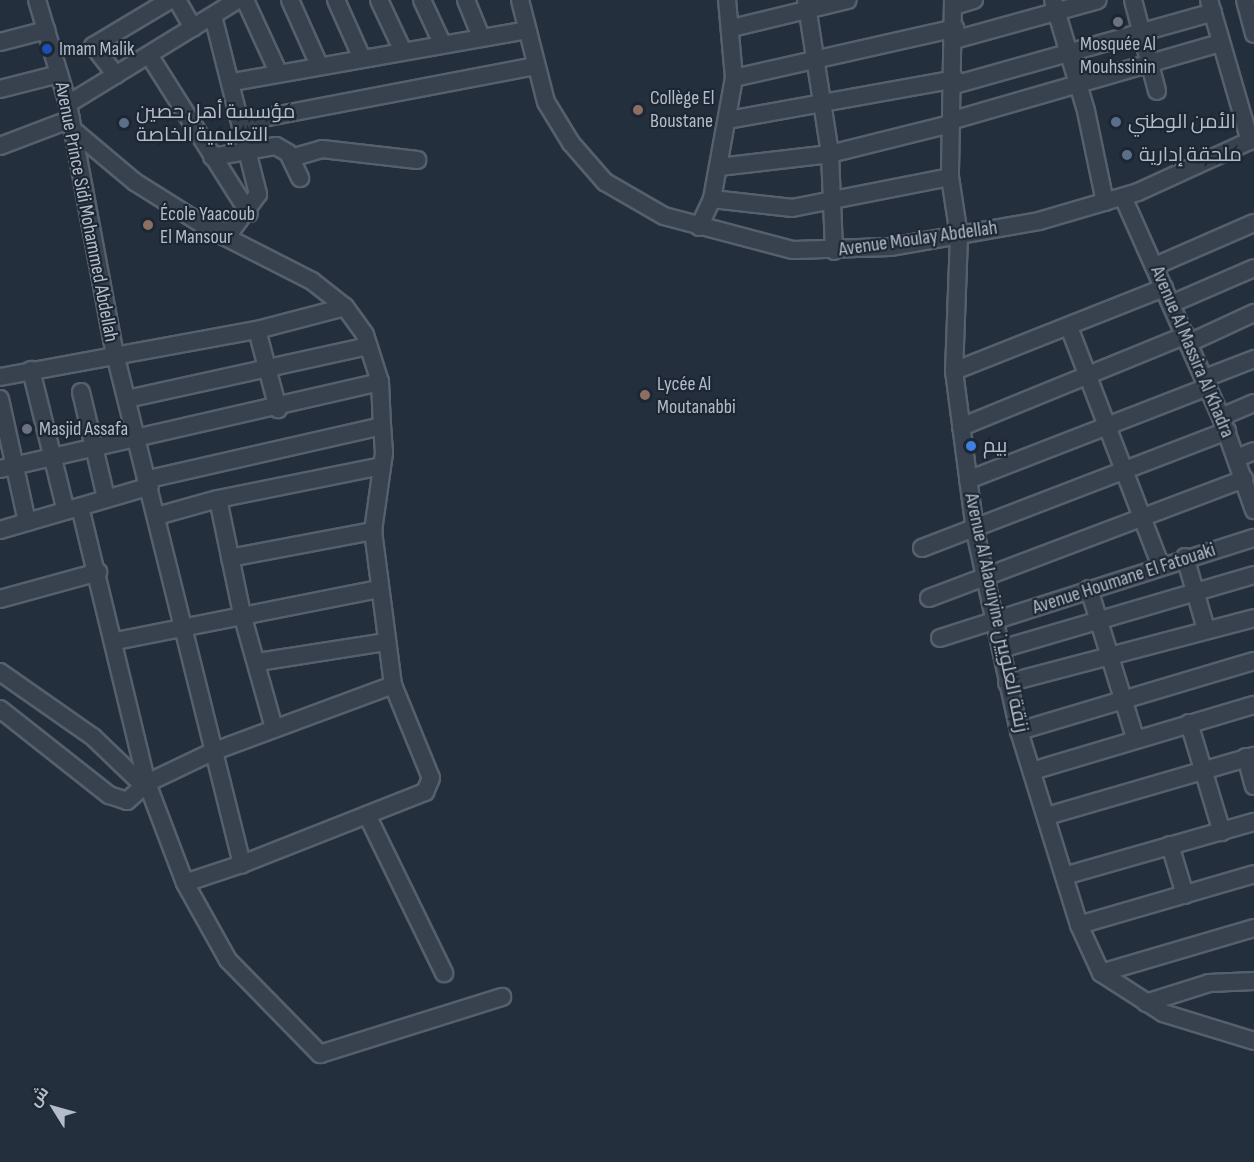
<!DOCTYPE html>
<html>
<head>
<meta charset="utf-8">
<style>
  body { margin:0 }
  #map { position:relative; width:1254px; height:1162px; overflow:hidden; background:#242f3e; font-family:"Sofia Sans Condensed",Cairo,sans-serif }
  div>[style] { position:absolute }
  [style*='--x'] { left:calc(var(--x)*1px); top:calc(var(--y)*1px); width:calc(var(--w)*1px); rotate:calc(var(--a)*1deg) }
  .roads { filter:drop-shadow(2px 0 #565f6c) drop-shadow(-2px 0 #565f6c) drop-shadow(0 2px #565f6c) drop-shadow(0 -2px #565f6c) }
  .minor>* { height:16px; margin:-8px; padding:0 8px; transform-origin:8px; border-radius:8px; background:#38414e }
  .dots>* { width:16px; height:16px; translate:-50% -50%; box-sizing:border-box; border:3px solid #1d2633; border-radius:50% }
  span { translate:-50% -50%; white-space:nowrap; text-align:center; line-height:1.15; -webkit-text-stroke:4.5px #1d2633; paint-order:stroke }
  .poi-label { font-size:20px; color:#b4bcc9 }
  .left { translate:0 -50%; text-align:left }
  .street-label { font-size:20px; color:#b4bcc9 }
  .north { position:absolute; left:24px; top:1078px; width:60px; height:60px; -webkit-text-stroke:4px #1d2633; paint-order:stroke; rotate:307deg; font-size:16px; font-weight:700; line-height:24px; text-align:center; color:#b4bcc9 }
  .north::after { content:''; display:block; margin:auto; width:21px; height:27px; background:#b4bcc9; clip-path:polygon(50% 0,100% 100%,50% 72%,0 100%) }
</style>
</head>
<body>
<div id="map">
  <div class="roads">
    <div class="minor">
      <i style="--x:37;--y:0;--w:109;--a:73.4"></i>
      <i style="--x:68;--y:104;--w:254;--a:79.4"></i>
      <i style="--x:115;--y:354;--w:526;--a:76.02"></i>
      <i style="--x:242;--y:864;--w:60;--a:161.6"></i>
      <i style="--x:177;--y:0;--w:32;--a:60"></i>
      <i style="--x:245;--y:0;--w:81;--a:65.3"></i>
      <i style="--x:290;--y:0;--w:71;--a:66"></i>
      <i style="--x:336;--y:0;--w:61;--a:65.9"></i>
      <i style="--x:379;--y:0;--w:54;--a:64.9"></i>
      <i style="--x:422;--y:0;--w:47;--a:65.1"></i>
      <i style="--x:466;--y:0;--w:40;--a:68"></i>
      <i style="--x:520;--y:0;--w:105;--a:75.7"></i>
      <i style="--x:546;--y:102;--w:48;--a:58.6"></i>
      <i style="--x:571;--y:143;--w:52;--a:48.9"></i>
      <i style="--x:605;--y:182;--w:68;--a:30"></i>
      <i style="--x:664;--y:216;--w:133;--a:14.8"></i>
      <i style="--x:793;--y:250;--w:97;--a:-1.8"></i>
      <i style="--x:890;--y:247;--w:151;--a:-9.9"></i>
      <i style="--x:1039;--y:221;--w:103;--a:-16.3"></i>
      <i style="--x:1138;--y:192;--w:128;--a:-24.6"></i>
      <i style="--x:806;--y:0;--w:156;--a:81.1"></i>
      <i style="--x:830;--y:154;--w:97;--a:87.6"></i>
      <i style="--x:953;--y:0;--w:177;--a:91"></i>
      <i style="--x:950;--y:177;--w:60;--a:81.3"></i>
      <i style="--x:959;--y:236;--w:135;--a:92.1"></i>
      <i style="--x:954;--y:371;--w:161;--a:82.5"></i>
      <i style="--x:975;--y:531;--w:205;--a:77.6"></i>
      <i style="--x:1019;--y:731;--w:203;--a:72.8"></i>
      <i style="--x:1079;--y:925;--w:53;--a:65.4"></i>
      <i style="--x:1101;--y:973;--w:74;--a:32.8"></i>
      <i style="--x:1163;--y:1013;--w:95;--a:17.1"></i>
      <i style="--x:1053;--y:0;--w:116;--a:73.4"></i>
      <i style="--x:1086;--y:111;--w:93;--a:78.2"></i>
      <i style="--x:1133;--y:0;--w:94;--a:75.2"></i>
      <i style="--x:1209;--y:0;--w:147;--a:73.8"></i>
      <i style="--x:1245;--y:0;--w:35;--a:75"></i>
      <i style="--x:954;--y:6;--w:21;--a:-17"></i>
      <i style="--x:213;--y:16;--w:184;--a:75.8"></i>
      <i style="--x:258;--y:194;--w:46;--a:126.1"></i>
      <i style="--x:231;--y:231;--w:17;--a:-177"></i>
      <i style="--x:732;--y:28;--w:119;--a:-13.6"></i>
      <i style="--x:954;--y:40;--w:149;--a:-15.5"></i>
      <i style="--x:0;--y:42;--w:48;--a:-14.6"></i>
      <i style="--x:149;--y:55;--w:187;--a:57.7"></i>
      <i style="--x:116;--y:75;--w:37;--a:-128"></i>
      <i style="--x:93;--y:46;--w:90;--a:-30.9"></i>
      <i style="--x:734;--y:78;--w:227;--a:-12.7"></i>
      <i style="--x:233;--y:82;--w:299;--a:-10"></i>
      <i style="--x:954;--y:85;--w:269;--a:-15.7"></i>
      <i style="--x:0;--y:89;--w:61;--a:-14.3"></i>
      <i style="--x:68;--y:104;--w:199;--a:-31.5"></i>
      <i style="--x:728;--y:120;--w:231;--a:-10.2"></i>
      <i style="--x:950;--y:121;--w:282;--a:-16.1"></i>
      <i style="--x:242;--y:122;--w:298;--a:-10.8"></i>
      <i style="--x:73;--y:130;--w:81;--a:40"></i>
      <i style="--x:135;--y:182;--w:86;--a:32.2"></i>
      <i style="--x:208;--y:228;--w:117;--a:27"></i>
      <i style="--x:312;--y:281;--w:42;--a:38.2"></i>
      <i style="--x:345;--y:307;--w:34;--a:54"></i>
      <i style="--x:365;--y:335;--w:49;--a:72.3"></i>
      <i style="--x:380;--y:382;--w:44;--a:87.4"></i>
      <i style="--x:382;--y:426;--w:239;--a:167.2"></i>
      <i style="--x:0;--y:146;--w:76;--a:-20.8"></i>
      <i style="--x:212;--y:157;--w:65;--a:-9.8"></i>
      <i style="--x:276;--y:146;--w:14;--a:30"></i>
      <i style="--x:288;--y:153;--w:28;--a:64"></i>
      <i style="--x:291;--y:158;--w:32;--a:-16"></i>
      <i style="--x:322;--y:149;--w:96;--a:6.6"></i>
      <i style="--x:719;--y:167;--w:112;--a:-6.7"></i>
      <i style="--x:830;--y:154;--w:124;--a:-14"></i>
      <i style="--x:1123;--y:197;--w:241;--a:66"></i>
      <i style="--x:1221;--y:417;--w:99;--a:70.5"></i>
      <i style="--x:712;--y:199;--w:81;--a:6.4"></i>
      <i style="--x:792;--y:208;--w:161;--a:-11.1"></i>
      <i style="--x:699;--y:227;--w:31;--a:-65"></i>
      <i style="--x:712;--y:199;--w:123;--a:-79.7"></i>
      <i style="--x:734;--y:78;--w:78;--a:-95.1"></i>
      <i style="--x:1155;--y:266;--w:108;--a:-23.5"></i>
      <i style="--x:1171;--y:304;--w:90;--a:-23.4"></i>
      <i style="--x:1069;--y:327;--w:254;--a:69"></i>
      <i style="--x:257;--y:330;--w:82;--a:75.1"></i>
      <i style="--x:1189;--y:343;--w:72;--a:-24.8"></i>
      <i style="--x:31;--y:370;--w:145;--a:76.1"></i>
      <i style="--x:954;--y:371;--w:226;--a:-21.6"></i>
      <i style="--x:0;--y:377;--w:261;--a:-10.4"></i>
      <i style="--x:257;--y:330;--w:91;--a:-14.6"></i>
      <i style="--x:1205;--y:378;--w:53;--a:-21.2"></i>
      <i style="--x:81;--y:392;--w:109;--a:76.7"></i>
      <i style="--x:0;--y:399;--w:126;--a:77.6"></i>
      <i style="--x:127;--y:399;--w:247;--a:-12.4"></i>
      <i style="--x:1221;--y:417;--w:36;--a:-23"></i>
      <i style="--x:961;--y:427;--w:243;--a:-22.2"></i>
      <i style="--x:1237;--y:458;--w:18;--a:-22"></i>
      <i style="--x:0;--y:469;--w:390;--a:-12.9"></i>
      <i style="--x:968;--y:480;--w:257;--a:-21.2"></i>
      <i style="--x:218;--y:499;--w:167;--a:-11.4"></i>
      <i style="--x:80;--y:507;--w:284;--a:76.4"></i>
      <i style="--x:147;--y:783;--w:107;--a:69.2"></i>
      <i style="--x:185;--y:883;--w:88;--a:60.8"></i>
      <i style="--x:228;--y:960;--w:132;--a:45.6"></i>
      <i style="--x:320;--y:1054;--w:191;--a:-17.4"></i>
      <i style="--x:157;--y:516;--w:63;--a:-15.6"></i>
      <i style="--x:218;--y:499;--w:117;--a:78.2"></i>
      <i style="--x:242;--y:614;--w:118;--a:74.3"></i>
      <i style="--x:0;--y:530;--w:156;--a:-16.3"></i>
      <i style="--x:373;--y:531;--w:79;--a:-82"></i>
      <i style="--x:384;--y:453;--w:27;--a:-94"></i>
      <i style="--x:922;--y:548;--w:327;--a:-21"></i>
      <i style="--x:1185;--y:557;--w:75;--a:73.7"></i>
      <i style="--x:230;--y:558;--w:146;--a:-10.7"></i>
      <i style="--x:373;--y:531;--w:155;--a:82.6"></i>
      <i style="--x:393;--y:685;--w:100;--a:67.8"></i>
      <i style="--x:431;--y:778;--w:15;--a:113"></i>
      <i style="--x:425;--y:792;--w:197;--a:158.5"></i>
      <i style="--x:1089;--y:589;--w:156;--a:72.8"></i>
      <i style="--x:929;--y:598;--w:337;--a:-20.7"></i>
      <i style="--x:0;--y:599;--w:102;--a:-15.4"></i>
      <i style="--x:940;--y:638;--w:330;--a:-17.7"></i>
      <i style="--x:116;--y:641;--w:267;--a:-11.2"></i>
      <i style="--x:1001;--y:649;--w:264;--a:-16.3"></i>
      <i style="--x:258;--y:662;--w:130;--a:-8.9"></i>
      <i style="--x:0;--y:672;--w:113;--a:35"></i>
      <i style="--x:93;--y:737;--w:71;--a:43.9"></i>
      <i style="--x:1007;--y:683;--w:255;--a:-14.7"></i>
      <i style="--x:0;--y:709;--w:139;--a:38.3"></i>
      <i style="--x:109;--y:795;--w:19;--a:18"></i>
      <i style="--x:127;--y:801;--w:27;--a:-42"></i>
      <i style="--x:147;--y:783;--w:72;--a:-25.5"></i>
      <i style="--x:212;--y:752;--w:193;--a:-20.3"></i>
      <i style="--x:1189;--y:723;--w:114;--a:73.2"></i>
      <i style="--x:1019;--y:731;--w:245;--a:-16.6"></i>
      <i style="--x:1246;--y:757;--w:30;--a:75"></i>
      <i style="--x:1032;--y:771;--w:232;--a:-16.6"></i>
      <i style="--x:367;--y:815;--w:176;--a:64"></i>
      <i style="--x:1047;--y:816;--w:216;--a:-16.2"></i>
      <i style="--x:1170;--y:845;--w:52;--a:73.3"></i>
      <i style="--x:1064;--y:876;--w:198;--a:-15.9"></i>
      <i style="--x:1079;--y:925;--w:182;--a:-16.2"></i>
      <i style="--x:1101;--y:973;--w:159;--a:-16.4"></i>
      <i style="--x:1146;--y:1003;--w:66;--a:-17.6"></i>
      <i style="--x:1209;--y:983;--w:45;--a:-2.5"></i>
    </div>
  </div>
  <div class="dots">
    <i style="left:1118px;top:22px;background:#6b7280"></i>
    <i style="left:47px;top:49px;background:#1a4fb4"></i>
    <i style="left:638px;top:110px;background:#8d6e63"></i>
    <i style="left:1116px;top:122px;background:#5c6f8a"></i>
    <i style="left:124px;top:123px;background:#5c6f8a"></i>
    <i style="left:1127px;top:155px;background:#5c6f8a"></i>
    <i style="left:148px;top:225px;background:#8d6e63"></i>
    <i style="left:645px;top:395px;background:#8d6e63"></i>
    <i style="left:27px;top:429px;background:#6b7280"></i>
    <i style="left:971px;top:446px;background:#3f7fe0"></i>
  </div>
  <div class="poi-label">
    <span style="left:1118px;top:56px">Mosquée Al<br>Mouhssinin</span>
    <span class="left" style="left:59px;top:49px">Imam Malik</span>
    <span class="left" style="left:650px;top:110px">Collège El<br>Boustane</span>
    <span class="left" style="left:136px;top:124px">مؤسسة أهل حصين<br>التعليمية الخاصة</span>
    <span class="left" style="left:1128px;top:122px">الأمن الوطني</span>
    <span class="left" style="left:1139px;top:155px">ملحقة إدارية</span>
    <span class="left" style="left:160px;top:226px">École Yaacoub<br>El Mansour</span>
    <span class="left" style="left:657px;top:396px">Lycée Al<br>Moutanabbi</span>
    <span class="left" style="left:39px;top:429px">Masjid Assafa</span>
    <span class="left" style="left:983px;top:446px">بيم</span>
  </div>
  <div class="street-label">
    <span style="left:86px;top:212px;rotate:79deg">Avenue Prince Sidi Mohammed Abdellah</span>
    <span style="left:918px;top:239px;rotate:-8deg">Avenue Moulay Abdellah</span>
    <span style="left:1192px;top:352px;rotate:67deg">Avenue Al Massira Al Khadra</span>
    <span style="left:1124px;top:579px;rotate:-18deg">Avenue Houmane El Fatouaki</span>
    <span style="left:996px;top:613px;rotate:78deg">Avenue Al Alaouiyine زنقة العلويين</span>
  </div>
  <div class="north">ش</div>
</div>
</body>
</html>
